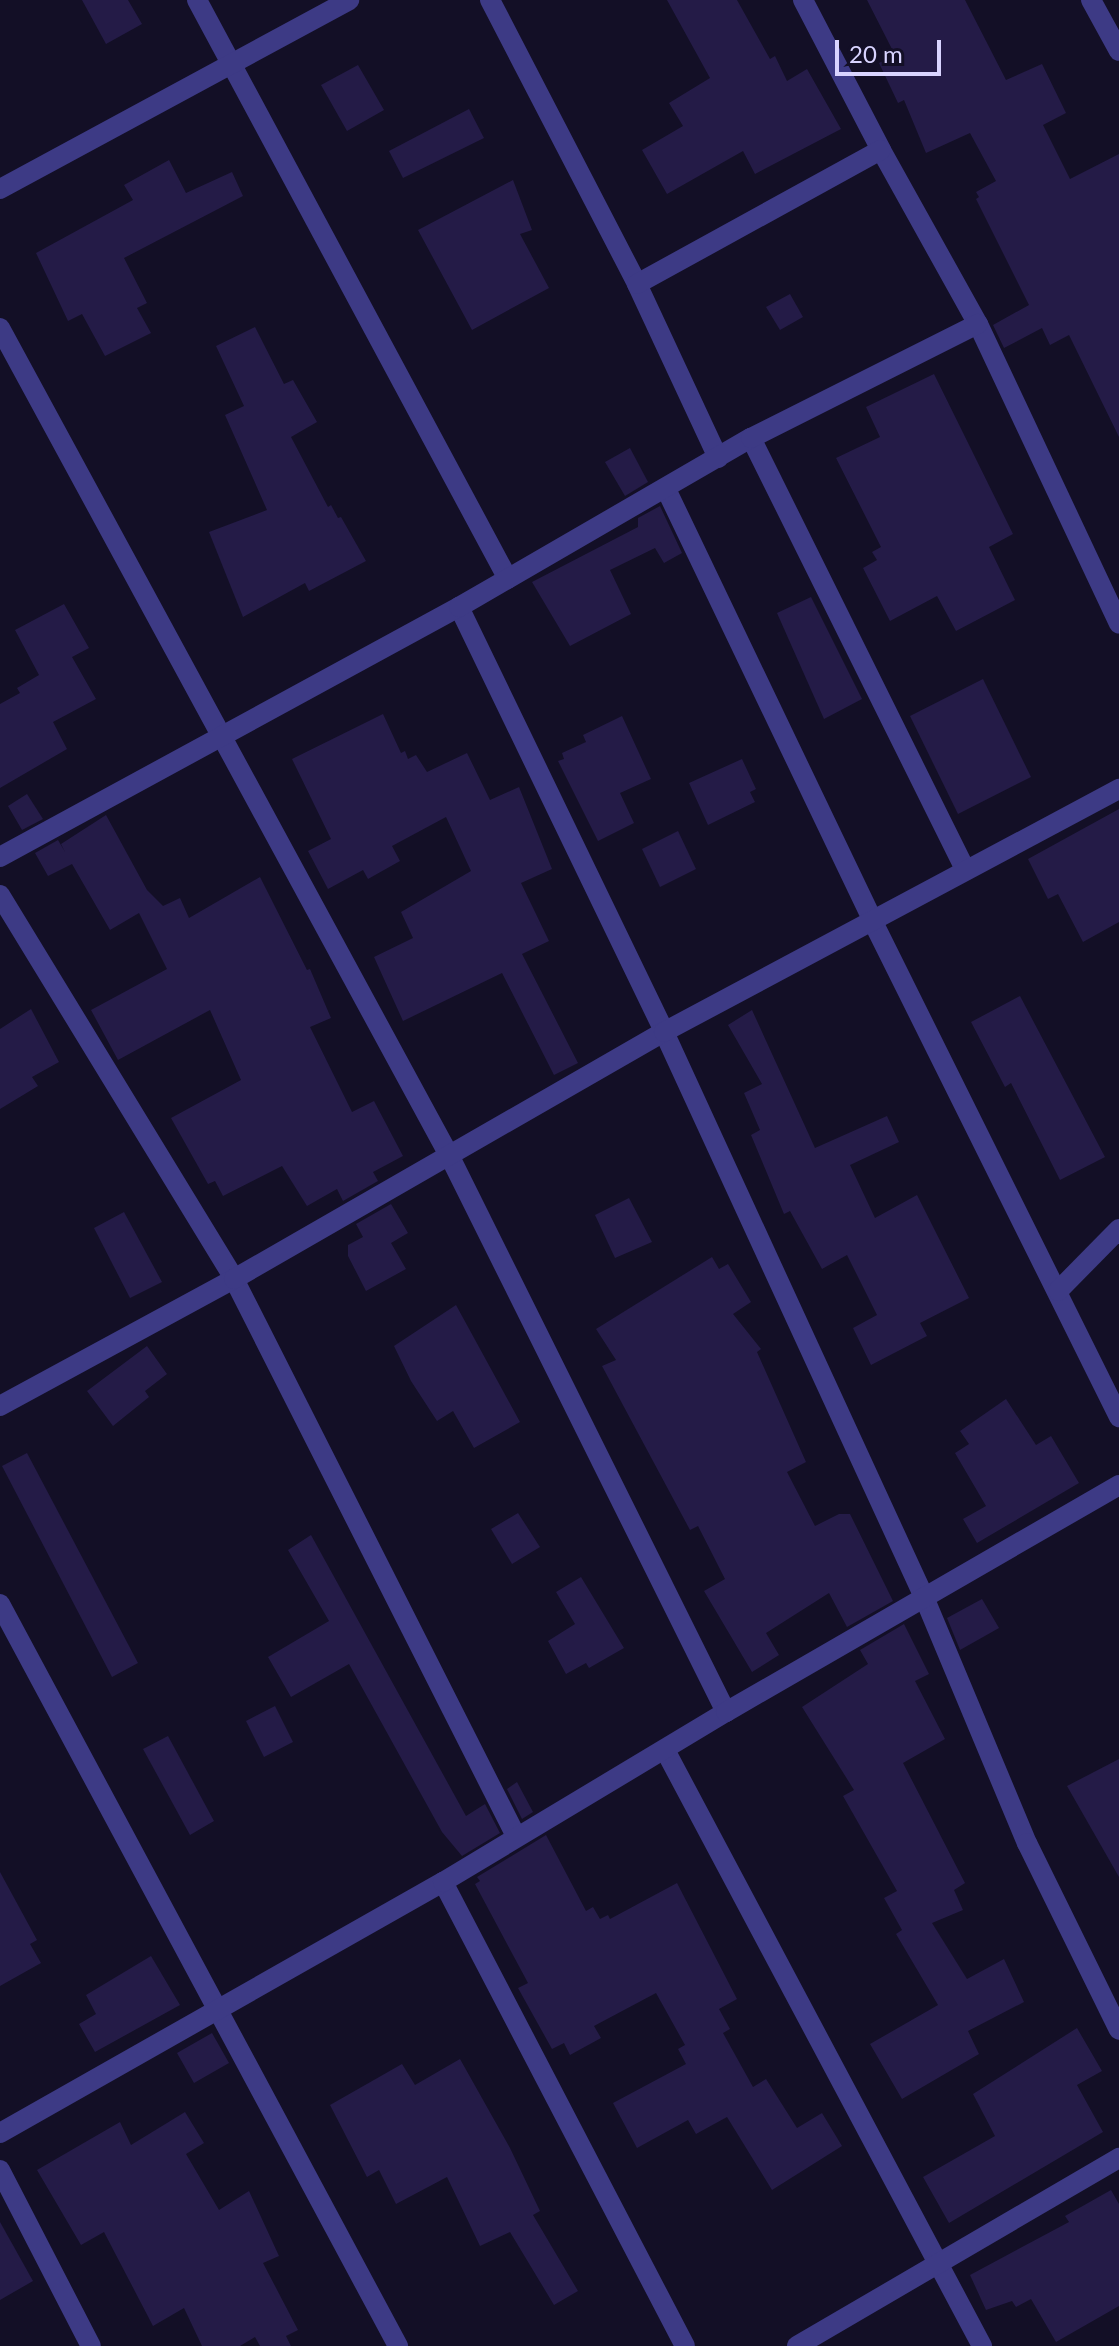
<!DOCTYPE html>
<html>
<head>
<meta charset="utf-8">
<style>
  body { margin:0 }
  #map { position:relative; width:1119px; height:2346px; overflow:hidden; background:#130f26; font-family:Lato,sans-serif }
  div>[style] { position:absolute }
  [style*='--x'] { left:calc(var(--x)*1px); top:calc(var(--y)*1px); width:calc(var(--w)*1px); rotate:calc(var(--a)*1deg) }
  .building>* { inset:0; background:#241b47 }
  .minor>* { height:20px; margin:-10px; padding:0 10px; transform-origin:10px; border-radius:10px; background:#3d3a85 }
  span { translate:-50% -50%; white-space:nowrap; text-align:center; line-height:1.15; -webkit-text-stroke:6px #130f26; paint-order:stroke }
  .scale { position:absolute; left:835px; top:40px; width:106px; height:36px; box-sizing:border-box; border:4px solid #d9d4ff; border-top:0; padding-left:10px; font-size:24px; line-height:28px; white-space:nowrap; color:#d9d4ff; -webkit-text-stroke:6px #130f26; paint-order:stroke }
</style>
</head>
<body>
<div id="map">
  <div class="building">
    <i style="clip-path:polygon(82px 0,128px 0,142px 24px,106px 44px)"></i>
    <i style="clip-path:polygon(667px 0,737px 0,770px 59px,775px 56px,787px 81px,807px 69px,841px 129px,755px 174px,743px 151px,667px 194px,642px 150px,683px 126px,669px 103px,710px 78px)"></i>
    <i style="clip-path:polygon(867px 0,965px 0,1006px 80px,1042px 64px,1066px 113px,1043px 125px,1070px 179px,1119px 154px,1119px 437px,1069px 335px,1050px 345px,1042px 328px,1004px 348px,993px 325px,1029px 305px,976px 199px,979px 197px,976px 192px,996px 181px,970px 133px,926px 153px,904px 100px,898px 103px,879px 63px,895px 55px)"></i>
    <i style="clip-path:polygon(358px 65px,384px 110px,347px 131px,321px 85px)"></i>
    <i style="clip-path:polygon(469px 109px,484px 138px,403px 178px,389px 151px)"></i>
    <i style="clip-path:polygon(169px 160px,186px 193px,232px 172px,243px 196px,124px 258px,147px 303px,137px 308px,151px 333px,105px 356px,82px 314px,68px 321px,36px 253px,133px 200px,124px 185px)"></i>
    <i style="clip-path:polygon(513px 180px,532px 230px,520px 234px,549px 288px,472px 330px,418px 230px)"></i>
    <i style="clip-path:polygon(790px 294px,803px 317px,780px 330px,766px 307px)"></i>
    <i style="clip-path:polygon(255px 327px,284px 384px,293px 380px,317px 422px,291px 437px,328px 507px,331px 505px,338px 518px,341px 517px,366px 561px,309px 591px,305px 583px,243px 617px,209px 532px,267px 510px,225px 415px,244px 406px,216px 346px)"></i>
    <i style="clip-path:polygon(934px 374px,1013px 534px,989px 547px,1015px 600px,956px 631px,937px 596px,890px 621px,863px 568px,877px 560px,872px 552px,881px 547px,836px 458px,880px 437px,866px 407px)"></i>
    <i style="clip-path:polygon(630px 448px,648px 482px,625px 496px,605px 462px)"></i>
    <i style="clip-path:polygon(660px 506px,682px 553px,664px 563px,655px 548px,610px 570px,631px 614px,570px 646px,532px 582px,638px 527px,638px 518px)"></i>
    <i style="clip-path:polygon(811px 597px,862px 699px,824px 719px,777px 613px)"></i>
    <i style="clip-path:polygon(64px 604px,89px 648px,72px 657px,96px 699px,53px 722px,67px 749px,0 788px,0 704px,20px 693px,17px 688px,39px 675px,15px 630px)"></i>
    <i style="clip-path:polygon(983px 679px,1031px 777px,958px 814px,910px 716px)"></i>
    <i style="clip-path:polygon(383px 714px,401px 753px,405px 751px,408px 759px,416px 755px,427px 772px,467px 753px,490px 800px,519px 787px,552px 869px,521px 883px,549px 941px,522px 954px,578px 1063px,554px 1075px,502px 973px,403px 1021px,374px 957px,413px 938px,401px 912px,471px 871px,446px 817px,392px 846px,400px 861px,368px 879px,363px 870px,328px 889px,308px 851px,331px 839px,292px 759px)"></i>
    <i style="clip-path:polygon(622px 716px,651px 779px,620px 793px,634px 823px,598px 841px,558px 761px,564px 759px,562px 753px,586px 742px,583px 735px)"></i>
    <i style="clip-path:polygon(742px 759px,756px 789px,750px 792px,755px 802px,708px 825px,689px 783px)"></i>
    <i style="clip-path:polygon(27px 794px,43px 819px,22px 830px,8px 806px)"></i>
    <i style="clip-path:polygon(1119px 809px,1119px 922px,1083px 942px,1058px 894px,1048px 899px,1028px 859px)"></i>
    <i style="clip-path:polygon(106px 815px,147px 890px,163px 906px,180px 898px,189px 918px,260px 877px,307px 970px,310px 969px,331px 1018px,310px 1027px,352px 1112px,374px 1101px,403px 1156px,373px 1172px,378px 1181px,343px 1201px,337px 1189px,307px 1206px,282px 1166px,223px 1196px,215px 1181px,208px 1184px,171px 1118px,241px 1080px,210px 1010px,118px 1060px,91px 1010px,167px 969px,139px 913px,110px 930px,72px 864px,48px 876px,35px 853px,58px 840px,65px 852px,61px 844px)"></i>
    <i style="clip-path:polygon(678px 831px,696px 869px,660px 887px,642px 849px)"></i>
    <i style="clip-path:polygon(1020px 996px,1105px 1157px,1060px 1180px,1011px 1083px,1005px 1087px,971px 1022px)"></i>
    <i style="clip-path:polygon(31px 1009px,59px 1062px,32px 1077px,38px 1086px,0 1109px,0 1029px)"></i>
    <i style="clip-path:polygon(752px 1010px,815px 1148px,887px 1116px,899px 1142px,850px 1165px,875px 1218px,917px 1195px,969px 1298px,920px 1323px,927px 1336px,871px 1365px,853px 1328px,877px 1315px,847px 1255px,822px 1269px,790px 1211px,784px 1214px,751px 1135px,760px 1130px,744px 1093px,762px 1084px,728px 1025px)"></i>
    <i style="clip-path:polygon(629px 1198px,652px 1242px,615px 1258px,595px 1215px)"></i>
    <i style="clip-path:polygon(391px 1204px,408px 1233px,391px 1243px,406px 1269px,366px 1291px,348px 1256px,348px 1245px,363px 1237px,356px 1224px)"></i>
    <i style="clip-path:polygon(124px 1212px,162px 1282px,130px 1298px,94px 1228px)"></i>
    <i style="clip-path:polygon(712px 1257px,719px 1269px,728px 1264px,751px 1302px,733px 1314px,761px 1349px,757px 1352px,806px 1462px,787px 1472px,815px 1526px,839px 1514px,850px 1514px,893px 1601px,847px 1627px,829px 1593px,766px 1633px,779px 1655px,752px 1672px,704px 1591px,725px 1579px,698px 1526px,690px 1530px,602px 1366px,616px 1360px,596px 1329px)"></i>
    <i style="clip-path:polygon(456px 1305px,520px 1422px,474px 1448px,453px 1411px,437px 1421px,411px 1381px,394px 1346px)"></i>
    <i style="clip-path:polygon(147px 1346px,167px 1374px,145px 1391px,149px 1397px,113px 1426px,87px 1391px)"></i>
    <i style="clip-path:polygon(1006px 1399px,1036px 1445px,1051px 1436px,1079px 1483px,977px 1543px,963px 1519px,986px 1506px,955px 1453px,969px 1444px,960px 1431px)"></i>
    <i style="clip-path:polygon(27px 1453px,138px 1663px,112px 1677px,2px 1466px)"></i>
    <i style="clip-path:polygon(518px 1513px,540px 1547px,512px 1564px,491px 1529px)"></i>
    <i style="clip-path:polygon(311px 1535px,466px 1816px,485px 1804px,500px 1833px,462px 1856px,442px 1832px,349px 1664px,291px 1697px,268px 1657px,329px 1621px,288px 1550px)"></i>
    <i style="clip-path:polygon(581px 1577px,624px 1648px,589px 1668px,586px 1663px,566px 1674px,548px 1641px,575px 1624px,556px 1592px)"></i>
    <i style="clip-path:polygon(982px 1599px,999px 1628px,960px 1650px,947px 1618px)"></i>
    <i style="clip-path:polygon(904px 1624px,929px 1674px,915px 1681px,945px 1739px,903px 1763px,965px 1883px,954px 1890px,963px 1910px,932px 1923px,967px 1979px,1004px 1959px,1024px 2002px,968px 2031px,979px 2054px,902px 2099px,870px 2044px,938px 2005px,896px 1934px,902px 1930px,884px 1898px,897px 1891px,843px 1796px,854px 1790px,802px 1707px,868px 1664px,860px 1650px)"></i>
    <i style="clip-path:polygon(275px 1706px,293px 1742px,264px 1757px,246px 1721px)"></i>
    <i style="clip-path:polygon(168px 1736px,214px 1821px,190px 1835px,143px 1749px)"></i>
    <i style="clip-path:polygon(1119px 1759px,1119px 1877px,1067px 1786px)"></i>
    <i style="clip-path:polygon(517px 1782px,533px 1812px,522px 1819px,507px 1789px)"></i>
    <i style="clip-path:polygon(546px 1835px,586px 1911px,593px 1907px,600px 1919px,608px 1915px,610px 1919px,677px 1883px,737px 1999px,719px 2009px,730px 2029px,723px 2033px,753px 2087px,766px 2079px,797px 2128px,822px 2113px,842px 2146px,772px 2190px,727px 2117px,696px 2134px,688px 2120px,637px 2148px,613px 2103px,686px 2064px,678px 2049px,685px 2045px,656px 1993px,594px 2026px,601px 2038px,570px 2055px,564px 2043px,552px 2049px,518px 1988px,528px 1983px,475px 1884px,480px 1881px,477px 1877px)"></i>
    <i style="clip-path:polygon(0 1872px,37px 1940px,30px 1944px,41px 1963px,0 1986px)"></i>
    <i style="clip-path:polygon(151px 1956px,180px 2005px,95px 2052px,79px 2024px,96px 2014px,86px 1995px)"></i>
    <i style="clip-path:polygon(1077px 2028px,1102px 2071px,1077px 2085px,1103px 2132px,949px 2223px,923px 2177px,995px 2136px,973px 2094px)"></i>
    <i style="clip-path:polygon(212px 2033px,229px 2063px,194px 2083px,177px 2053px)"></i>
    <i style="clip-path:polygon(460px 2059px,510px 2148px,540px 2211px,533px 2215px,578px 2291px,554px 2305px,510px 2232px,480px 2246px,447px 2177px,396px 2204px,379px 2170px,367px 2177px,330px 2105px,402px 2064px,415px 2085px)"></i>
    <i style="clip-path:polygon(185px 2112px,204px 2143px,186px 2154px,219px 2210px,249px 2191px,279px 2256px,263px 2263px,298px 2330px,286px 2336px,291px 2346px,260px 2346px,255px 2337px,240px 2346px,202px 2346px,184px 2308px,153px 2326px,104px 2232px,81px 2245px,37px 2170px,120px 2122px,131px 2145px)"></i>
    <i style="clip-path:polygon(1111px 2190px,1119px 2204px,1119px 2306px,1056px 2342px,1031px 2299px,1016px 2307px,1012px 2301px,986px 2310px,970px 2275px,1069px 2222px,1065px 2216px)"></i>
    <i style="clip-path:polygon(0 2222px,33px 2281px,0 2300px)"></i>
  </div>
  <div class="minor">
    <i style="--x:197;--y:0;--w:657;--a:61.76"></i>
    <i style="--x:490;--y:0;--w:320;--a:62.6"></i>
    <i style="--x:637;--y:284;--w:192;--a:65"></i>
    <i style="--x:803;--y:0;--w:169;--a:62.5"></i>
    <i style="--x:881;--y:150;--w:199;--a:60.9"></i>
    <i style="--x:978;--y:324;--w:331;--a:64.8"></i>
    <i style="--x:1091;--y:0;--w:58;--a:61.2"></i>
    <i style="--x:0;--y:189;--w:397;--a:-28.4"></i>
    <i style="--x:637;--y:284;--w:278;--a:-28.8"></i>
    <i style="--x:0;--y:328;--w:943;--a:61.51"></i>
    <i style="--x:450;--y:1157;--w:620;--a:63.56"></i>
    <i style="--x:751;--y:438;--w:482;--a:63.6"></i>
    <i style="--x:666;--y:489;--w:480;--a:64.4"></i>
    <i style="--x:873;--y:922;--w:553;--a:63.57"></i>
    <i style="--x:459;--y:607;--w:472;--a:64.2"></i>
    <i style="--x:664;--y:1032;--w:622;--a:65.29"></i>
    <i style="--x:924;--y:1597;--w:267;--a:67.3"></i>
    <i style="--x:1027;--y:1843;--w:208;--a:63.8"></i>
    <i style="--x:0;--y:857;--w:523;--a:-28.58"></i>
    <i style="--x:459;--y:607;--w:337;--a:-30.1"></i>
    <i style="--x:751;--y:438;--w:254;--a:-26.7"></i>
    <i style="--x:0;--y:895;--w:450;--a:58.6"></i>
    <i style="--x:234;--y:1279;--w:624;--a:63.15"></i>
    <i style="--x:1058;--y:1291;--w:87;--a:-45.5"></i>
    <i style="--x:0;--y:1406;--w:266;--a:-28.5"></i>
    <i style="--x:234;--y:1279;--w:496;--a:-29.9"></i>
    <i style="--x:664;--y:1032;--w:516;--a:-28.11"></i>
    <i style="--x:0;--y:1604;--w:842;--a:61.79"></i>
    <i style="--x:665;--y:1750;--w:675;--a:61.99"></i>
    <i style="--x:443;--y:1882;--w:523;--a:62.46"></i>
    <i style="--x:0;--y:2133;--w:509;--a:-29.54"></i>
    <i style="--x:443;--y:1882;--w:330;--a:-31"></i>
    <i style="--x:726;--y:1712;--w:454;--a:-30"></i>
    <i style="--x:0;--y:2170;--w:198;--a:62.7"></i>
    <i style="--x:797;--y:2346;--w:373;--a:-30.3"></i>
  </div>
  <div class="scale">20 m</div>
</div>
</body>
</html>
